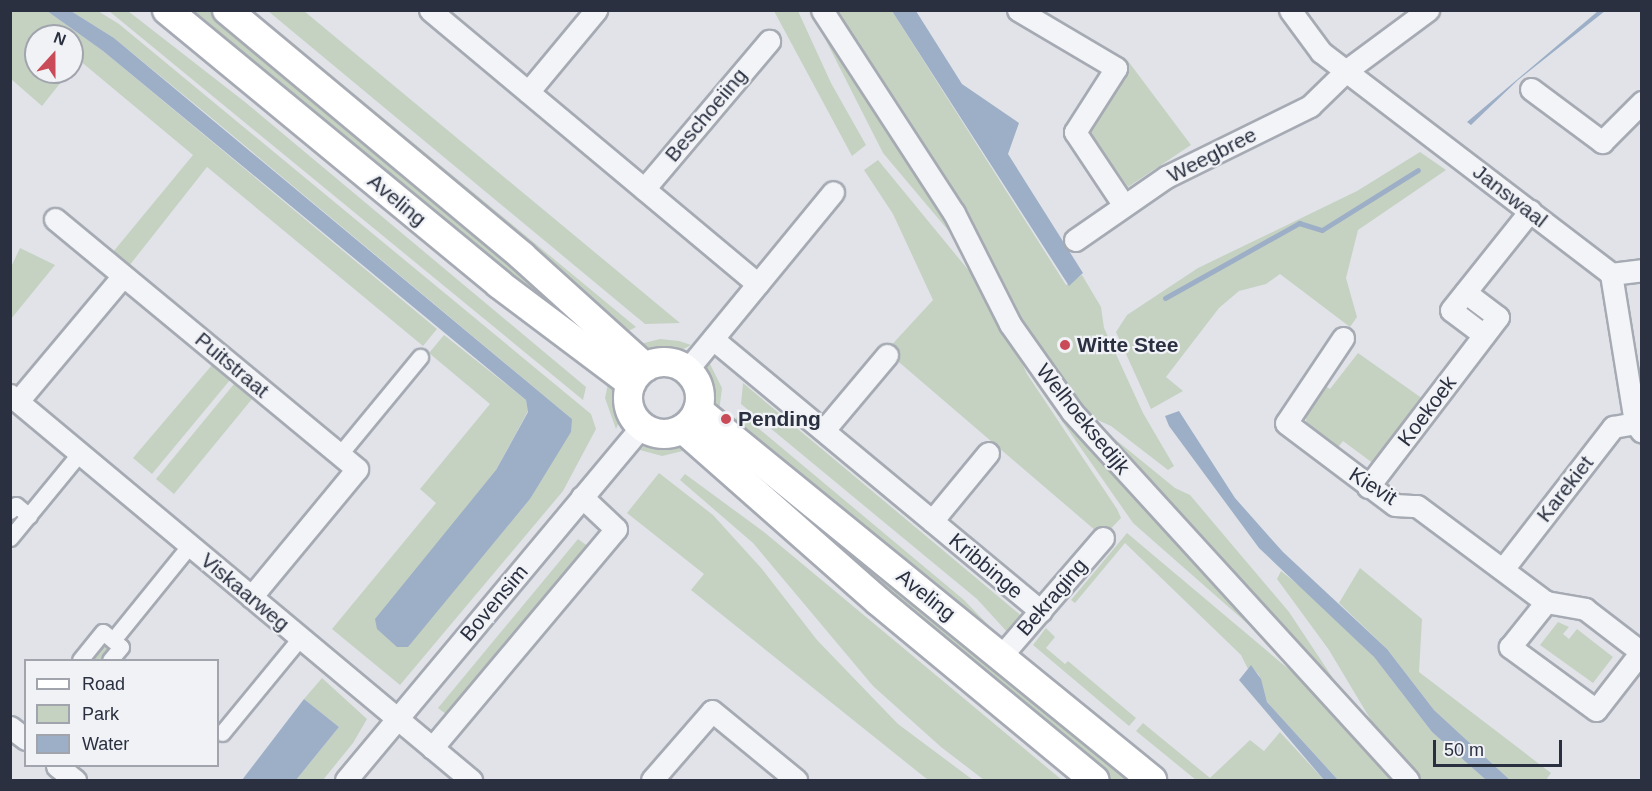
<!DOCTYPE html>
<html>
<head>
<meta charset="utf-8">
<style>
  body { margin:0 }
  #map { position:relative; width:1652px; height:791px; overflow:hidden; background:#e1e3e9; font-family:Helvetica,sans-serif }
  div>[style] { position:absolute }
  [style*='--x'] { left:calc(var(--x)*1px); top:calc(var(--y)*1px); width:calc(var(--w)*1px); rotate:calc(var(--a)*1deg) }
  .green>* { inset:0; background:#c5d2c2 }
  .water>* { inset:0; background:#9dafc7 }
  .stream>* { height:5px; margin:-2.5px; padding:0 2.5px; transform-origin:2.5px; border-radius:2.5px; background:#9dafc7 }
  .roads { filter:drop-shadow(2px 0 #a6aab3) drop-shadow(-2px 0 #a6aab3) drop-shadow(0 2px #a6aab3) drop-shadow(0 -2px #a6aab3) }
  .pedestrian>* { height:15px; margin:-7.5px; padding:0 7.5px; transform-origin:7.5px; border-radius:7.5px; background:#f3f4f7 }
  .minor>* { height:21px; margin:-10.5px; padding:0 10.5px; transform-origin:10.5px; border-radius:10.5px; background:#f3f4f7 }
  .secondary>* { height:28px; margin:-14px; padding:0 14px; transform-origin:14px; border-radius:14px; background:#fff }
  .secondary>.ring { margin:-14px; padding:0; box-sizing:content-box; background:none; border:28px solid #fff; border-radius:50% }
  .dots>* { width:16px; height:16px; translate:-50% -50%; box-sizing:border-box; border:3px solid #f0f2f6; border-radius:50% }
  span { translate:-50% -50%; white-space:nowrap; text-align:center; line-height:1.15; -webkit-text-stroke:4.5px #f0f2f6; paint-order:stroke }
  .street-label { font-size:21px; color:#2a3040 }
  .poi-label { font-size:21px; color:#2a3040; font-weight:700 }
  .left { translate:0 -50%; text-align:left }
  .frame { position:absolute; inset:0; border:12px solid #2a3040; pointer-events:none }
  .legend { position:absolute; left:24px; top:659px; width:195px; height:108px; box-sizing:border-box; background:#f0f2f6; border:2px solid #a1a4ad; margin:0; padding:8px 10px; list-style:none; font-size:18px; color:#2a3040 }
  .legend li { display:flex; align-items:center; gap:12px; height:30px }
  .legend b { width:30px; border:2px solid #a1a4ad }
  .north { position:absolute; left:24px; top:24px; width:60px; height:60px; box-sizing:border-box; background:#f0f2f6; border:2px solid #a1a4ad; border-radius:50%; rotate:21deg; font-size:16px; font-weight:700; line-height:24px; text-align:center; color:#2a3040 }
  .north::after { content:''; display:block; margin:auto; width:21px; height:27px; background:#c84b57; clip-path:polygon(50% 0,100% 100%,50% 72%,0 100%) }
  .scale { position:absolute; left:1433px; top:740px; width:129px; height:27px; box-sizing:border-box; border:3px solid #2a3040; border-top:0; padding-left:8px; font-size:18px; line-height:21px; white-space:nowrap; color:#2a3040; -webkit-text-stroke:4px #f0f2f6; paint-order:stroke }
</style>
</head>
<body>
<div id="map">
  <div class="green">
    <i style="clip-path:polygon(10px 11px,47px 11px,103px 51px,437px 329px,423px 346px,207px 167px,129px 266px,113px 252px,193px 155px,79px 60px,72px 68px,72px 36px,36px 36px,36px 72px,69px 72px,42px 106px,11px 79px)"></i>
    <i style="clip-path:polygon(71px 11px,98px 11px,119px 24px,591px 414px,596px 429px,563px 491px,400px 685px,332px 629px,436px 503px,420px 489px,490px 404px,429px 353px,444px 335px,526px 400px,528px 411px,496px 470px,494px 542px,530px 499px,572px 419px,208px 115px,114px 38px)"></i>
    <i style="clip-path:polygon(109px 11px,128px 11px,245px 102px,586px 387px,583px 400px)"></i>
    <i style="clip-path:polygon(175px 11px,217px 11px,552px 293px,601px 354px)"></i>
    <i style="clip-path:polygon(236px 11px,254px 11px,636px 327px,619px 336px)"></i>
    <i style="clip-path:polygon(268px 11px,304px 11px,680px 323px,645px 324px)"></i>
    <i style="clip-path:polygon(774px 11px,798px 11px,831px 83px,866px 145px,852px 156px)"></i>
    <i style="clip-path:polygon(811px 11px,818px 11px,974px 261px,883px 153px)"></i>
    <i style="clip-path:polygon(828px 11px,892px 11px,1066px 285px,1082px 275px,1101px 307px,1104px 328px,1143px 413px,1174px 466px,1168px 470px,1111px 426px,1077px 411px,1008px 307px)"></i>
    <i style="clip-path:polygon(1128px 61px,1191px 145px,1128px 187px,1089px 131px)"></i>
    <i style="clip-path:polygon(1420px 152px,1446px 170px,1358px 230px,1346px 278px,1357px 317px,1350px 327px,1280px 274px,1266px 284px,1239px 291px,1219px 308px,1166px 377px,1183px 391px,1151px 409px,1116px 332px,1127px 315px,1198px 268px,1357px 191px)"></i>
    <i style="clip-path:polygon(878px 160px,993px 300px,1027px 374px,1117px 509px,1121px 518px,1103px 537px,886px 351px,933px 300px,893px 214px,864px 170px)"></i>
    <i style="clip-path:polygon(20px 248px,55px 265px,11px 319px,11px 267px)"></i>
    <i style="clip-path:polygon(660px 339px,679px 341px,691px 345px,672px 355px,652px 355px,640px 344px)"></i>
    <i style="clip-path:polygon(1358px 353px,1423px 399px,1374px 464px,1343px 441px,1335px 451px,1307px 428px,1304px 402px,1319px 382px,1330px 389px)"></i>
    <i style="clip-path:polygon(706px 356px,722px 388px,718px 420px,707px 403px)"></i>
    <i style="clip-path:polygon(1026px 362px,1282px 654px,1133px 523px,1032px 378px)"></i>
    <i style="clip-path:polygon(212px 365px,230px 380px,152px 474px,133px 458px)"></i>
    <i style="clip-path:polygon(610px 374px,621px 394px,622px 415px,616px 429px,605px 398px)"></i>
    <i style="clip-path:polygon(743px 383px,1024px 618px,1009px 634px,977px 599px,741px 404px)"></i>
    <i style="clip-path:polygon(234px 384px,252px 399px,174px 494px,156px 479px)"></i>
    <i style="clip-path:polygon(739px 412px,964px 600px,999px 636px,988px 633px,733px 426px)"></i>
    <i style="clip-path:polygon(1083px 421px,1105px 431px,1175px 488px,1190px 495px,1289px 612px,1372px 737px)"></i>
    <i style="clip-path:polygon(680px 440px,691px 449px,662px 456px,640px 450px,649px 442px)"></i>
    <i style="clip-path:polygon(727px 441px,1145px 780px,1104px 780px,809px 535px)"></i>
    <i style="clip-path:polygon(659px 473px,713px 515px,762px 569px,817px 640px,898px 724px,973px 780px,928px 780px,691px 590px,704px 574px,627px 513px)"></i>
    <i style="clip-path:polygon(685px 474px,764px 532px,1062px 780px,984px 780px,941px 747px,873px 686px,753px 543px,680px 480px)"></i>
    <i style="clip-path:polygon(1127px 533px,1304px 682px,1400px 780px,1338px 780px,1267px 702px,1259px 675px,1251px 666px,1248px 669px,1241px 655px,1125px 543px,1075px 603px,1071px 600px)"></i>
    <i style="clip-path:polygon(578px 539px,589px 547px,450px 717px,438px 708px)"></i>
    <i style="clip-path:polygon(1360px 568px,1422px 619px,1419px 672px,1551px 773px,1546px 780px,1510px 780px,1434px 710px,1387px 649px,1339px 603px)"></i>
    <i style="clip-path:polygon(1281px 571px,1317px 600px,1374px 657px,1432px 732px,1486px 780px,1415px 780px,1384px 742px,1329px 650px,1277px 579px)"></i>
    <i style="clip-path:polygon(1558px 622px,1569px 627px,1563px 634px,1569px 639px,1577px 629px,1613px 657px,1593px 683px,1540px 645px)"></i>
    <i style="clip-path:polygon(1046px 628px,1055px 637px,1046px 648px,1065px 664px,1068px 661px,1136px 718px,1129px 726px,1033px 645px)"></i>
    <i style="clip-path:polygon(105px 637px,117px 647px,107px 660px,86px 660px)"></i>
    <i style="clip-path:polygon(322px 678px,367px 719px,353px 743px,323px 780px,296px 780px,339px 727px,304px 699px)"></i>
    <i style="clip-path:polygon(1143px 723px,1210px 778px,1250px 740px,1264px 751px,1280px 732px,1324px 780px,1196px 780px,1136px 731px)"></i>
  </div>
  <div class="water">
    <i style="clip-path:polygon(47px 11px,71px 11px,114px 38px,572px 419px,571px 432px,530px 499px,408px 647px,397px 647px,377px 629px,375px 619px,496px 470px,528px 412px,526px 400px,103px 51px)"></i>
    <i style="clip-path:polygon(892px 11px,916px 11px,962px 84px,1019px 123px,1008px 154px,1083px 273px,1069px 286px)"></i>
    <i style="clip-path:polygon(1598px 11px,1605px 11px,1518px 80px,1471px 125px,1467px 122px)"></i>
    <i style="clip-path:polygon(1179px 411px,1235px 498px,1283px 552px,1387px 649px,1434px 710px,1510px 780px,1486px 780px,1432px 732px,1374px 657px,1259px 548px,1169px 426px,1165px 416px)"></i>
    <i style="clip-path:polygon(1251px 665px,1261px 679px,1267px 702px,1338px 780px,1324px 780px,1239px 680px)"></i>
    <i style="clip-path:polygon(304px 699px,339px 727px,296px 780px,242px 780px)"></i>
  </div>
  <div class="stream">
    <i style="--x:1165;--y:298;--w:154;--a:-29.2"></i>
    <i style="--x:1299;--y:223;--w:24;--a:17"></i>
    <i style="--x:1322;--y:230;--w:113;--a:-32"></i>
  </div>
  <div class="roads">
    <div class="pedestrian">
      <i style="--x:340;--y:454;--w:126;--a:-50.5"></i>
      <i style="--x:10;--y:511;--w:8;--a:-45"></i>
      <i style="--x:16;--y:505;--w:17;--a:40"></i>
      <i style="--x:10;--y:538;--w:109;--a:-50.6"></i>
      <i style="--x:113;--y:640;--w:121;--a:-51"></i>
      <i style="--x:80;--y:660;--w:36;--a:-51"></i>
      <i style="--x:103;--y:632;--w:23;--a:40"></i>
      <i style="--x:121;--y:647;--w:17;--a:130"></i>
      <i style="--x:222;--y:733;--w:123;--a:-50.6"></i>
    </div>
    <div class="minor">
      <i style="--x:430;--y:10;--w:427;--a:39.9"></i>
      <i style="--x:822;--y:10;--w:242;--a:57"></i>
      <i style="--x:954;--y:213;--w:124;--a:63.2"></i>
      <i style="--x:1010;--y:324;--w:108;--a:54.8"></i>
      <i style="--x:1072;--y:412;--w:498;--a:47.6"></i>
      <i style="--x:1018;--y:10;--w:114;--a:30.6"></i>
      <i style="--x:1116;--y:68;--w:76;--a:122.6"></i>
      <i style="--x:1075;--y:132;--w:87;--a:56.3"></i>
      <i style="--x:1290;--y:10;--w:52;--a:53.6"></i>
      <i style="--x:1321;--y:52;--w:365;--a:37.4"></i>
      <i style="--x:1611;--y:274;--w:151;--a:80.8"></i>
      <i style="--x:1635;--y:423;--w:11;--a:52"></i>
      <i style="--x:1531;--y:89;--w:89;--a:36.7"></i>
      <i style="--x:1602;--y:142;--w:57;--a:-45"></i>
      <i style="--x:528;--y:92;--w:107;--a:-50.3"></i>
      <i style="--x:644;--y:189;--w:194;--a:-49.8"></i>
      <i style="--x:55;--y:219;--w:392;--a:39.6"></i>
      <i style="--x:357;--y:469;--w:166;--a:129.6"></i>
      <i style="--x:1075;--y:240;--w:111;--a:-34.7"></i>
      <i style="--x:1166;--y:177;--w:161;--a:-26.2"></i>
      <i style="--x:1310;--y:106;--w:52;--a:-44.2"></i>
      <i style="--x:1347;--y:70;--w:101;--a:-36.5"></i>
      <i style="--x:1611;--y:274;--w:31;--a:-7"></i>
      <i style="--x:1484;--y:335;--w:41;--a:-142.9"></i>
      <i style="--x:1451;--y:310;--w:127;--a:-51.4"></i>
      <i style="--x:1343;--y:338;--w:102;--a:123.8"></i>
      <i style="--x:1286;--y:423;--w:136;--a:37"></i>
      <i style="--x:1395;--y:505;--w:22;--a:3"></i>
      <i style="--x:1417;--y:506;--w:161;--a:36.7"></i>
      <i style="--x:1546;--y:602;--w:40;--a:10"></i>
      <i style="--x:1585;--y:609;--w:71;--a:37.5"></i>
      <i style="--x:1641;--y:652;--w:73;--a:127.8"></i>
      <i style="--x:1596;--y:710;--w:107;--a:-143.8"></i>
      <i style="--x:1510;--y:647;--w:58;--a:-51.3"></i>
      <i style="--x:713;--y:339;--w:426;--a:39.7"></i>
      <i style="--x:687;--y:370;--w:230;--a:-50.6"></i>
      <i style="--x:10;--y:395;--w:601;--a:39.87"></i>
      <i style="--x:18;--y:401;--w:163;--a:-50"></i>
      <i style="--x:824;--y:430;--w:98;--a:-50"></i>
      <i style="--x:1368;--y:487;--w:214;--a:-52.6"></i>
      <i style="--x:1498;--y:317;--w:41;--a:-142.9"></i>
      <i style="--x:932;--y:521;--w:88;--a:-50.5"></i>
      <i style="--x:1503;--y:569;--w:180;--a:-52.2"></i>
      <i style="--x:1613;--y:427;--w:22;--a:-10"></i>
      <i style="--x:1001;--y:656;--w:156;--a:-49.2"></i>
      <i style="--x:10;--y:727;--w:20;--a:37"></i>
      <i style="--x:432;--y:748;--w:286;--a:-50"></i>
      <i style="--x:616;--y:529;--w:47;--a:-136.7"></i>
      <i style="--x:57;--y:766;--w:23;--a:38"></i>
      <i style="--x:346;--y:780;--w:461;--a:-50.1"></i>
      <i style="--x:652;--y:780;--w:91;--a:-49"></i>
      <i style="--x:712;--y:711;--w:109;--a:39.4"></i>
    </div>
    <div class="secondary">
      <i style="--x:167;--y:10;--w:430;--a:39.5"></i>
      <i style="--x:499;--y:284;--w:165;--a:36.9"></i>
      <i style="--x:227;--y:10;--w:384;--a:39.8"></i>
      <i style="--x:522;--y:256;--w:166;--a:42.1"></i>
      <i class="ring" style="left:628px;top:362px;width:44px;height:44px"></i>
      <i style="--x:698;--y:410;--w:586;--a:39.18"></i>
      <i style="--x:683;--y:429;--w:260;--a:41.4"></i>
      <i style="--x:878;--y:601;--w:281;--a:39.6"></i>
    </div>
  </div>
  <div class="dots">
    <i style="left:1065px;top:345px;background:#c84b57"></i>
    <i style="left:726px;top:419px;background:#c84b57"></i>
  </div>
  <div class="street-label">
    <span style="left:706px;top:115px;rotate:-50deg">Beschoeiing</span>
    <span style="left:1212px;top:155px;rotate:-27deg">Weegbree</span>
    <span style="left:1510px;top:196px;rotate:38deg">Janswaal</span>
    <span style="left:397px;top:200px;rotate:40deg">Aveling</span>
    <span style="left:232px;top:365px;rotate:40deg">Puitstraat</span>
    <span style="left:1427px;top:411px;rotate:-53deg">Koekoek</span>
    <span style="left:1083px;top:419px;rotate:51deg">Welhoeksedijk</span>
    <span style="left:1373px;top:486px;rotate:32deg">Kievit</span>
    <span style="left:1565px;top:489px;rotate:-52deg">Karekiet</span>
    <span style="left:986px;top:566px;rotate:40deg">Kribbinge</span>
    <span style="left:245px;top:592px;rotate:40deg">Viskaarweg</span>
    <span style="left:926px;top:595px;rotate:39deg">Aveling</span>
    <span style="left:1052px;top:597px;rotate:-49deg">Bekraging</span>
    <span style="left:494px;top:603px;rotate:-50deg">Bovensim</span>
  </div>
  <div class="poi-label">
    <span class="left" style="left:1077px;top:345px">Witte Stee</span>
    <span class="left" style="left:738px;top:419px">Pending</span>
  </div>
  <div class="frame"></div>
  <ul class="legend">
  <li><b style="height:8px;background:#fff"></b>Road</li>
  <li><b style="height:16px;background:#c5d2c2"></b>Park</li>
  <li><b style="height:16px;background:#9dafc7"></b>Water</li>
  </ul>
  <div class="north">N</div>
  <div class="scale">50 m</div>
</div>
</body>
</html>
